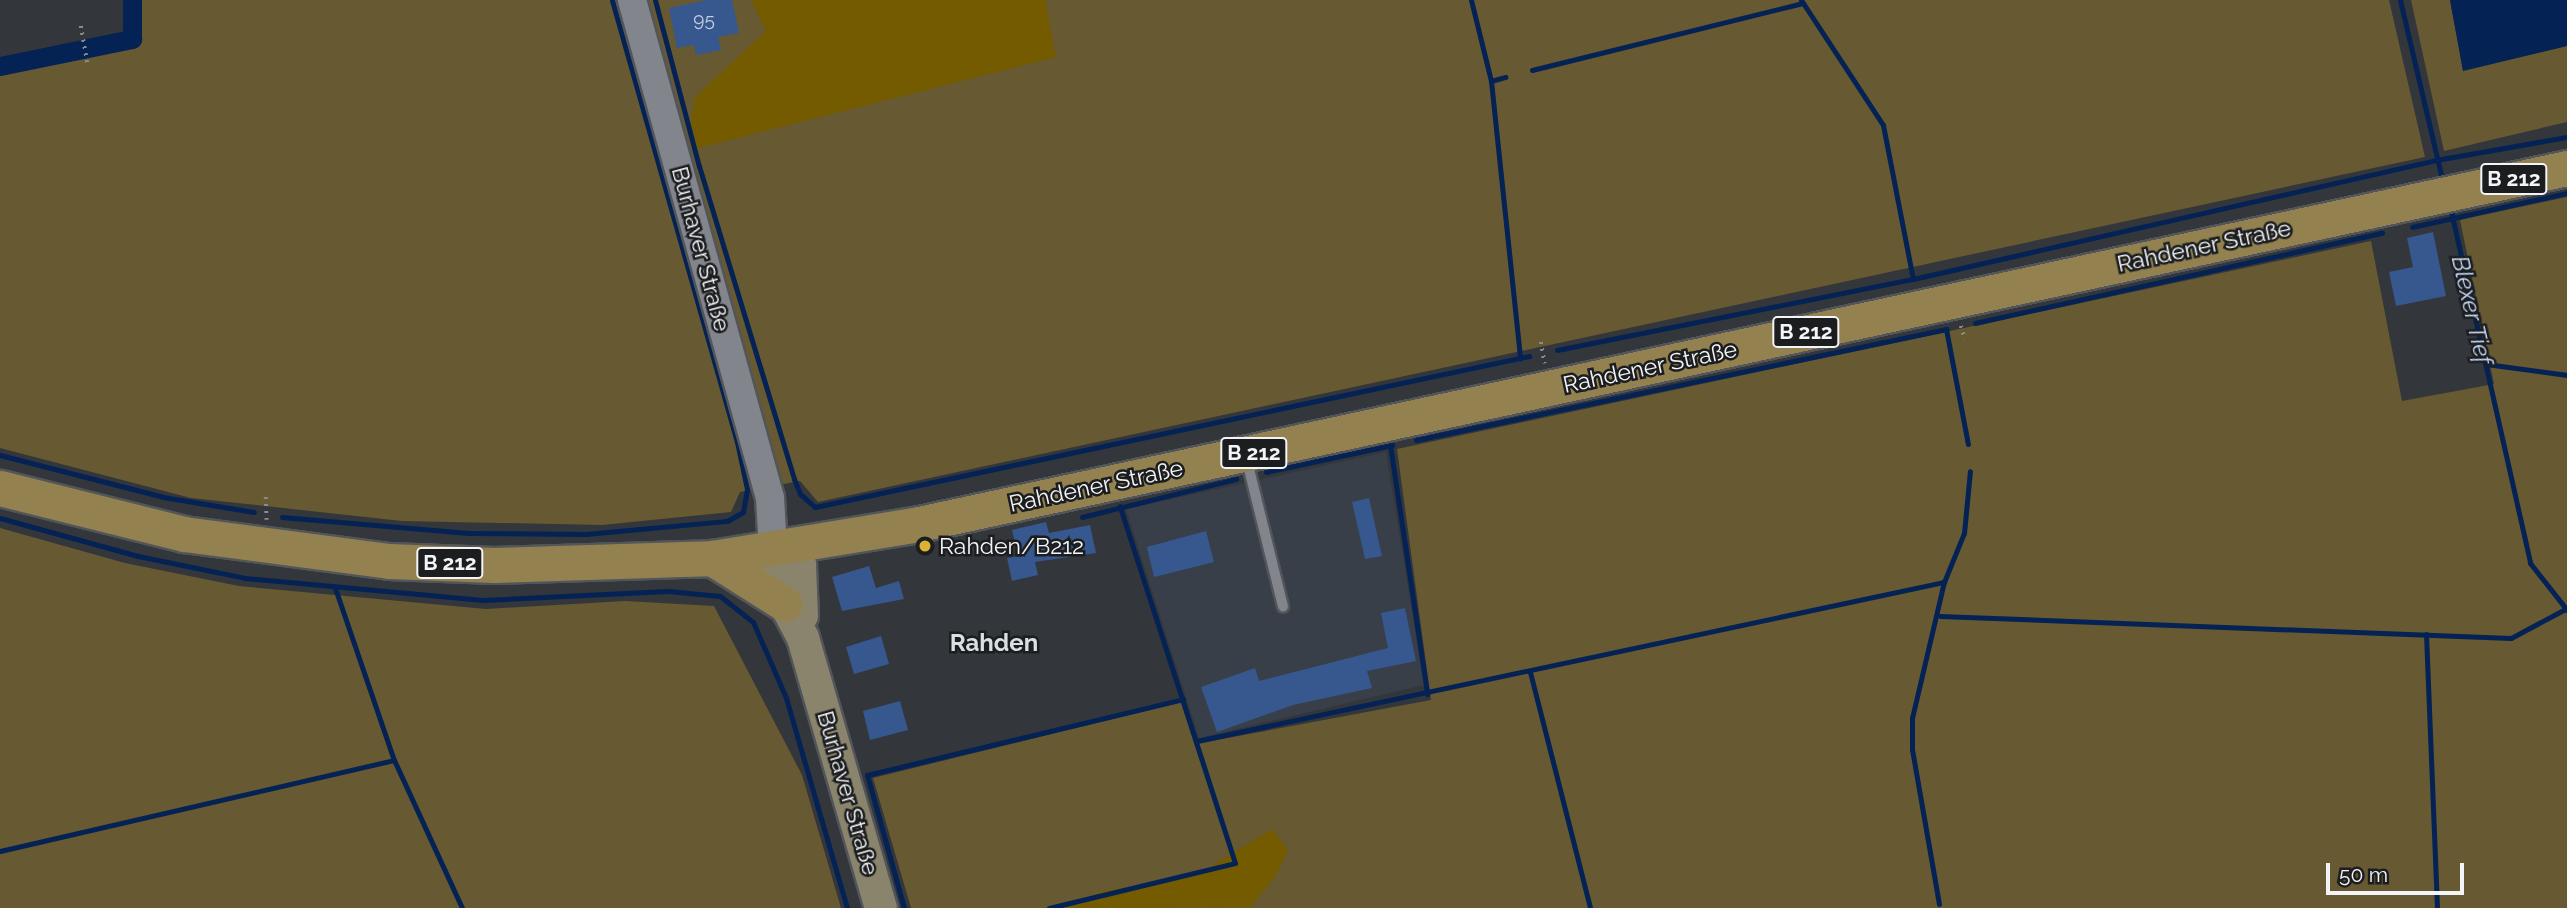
<!DOCTYPE html>
<html>
<head>
<meta charset="utf-8">
<style>
  body { margin:0 }
  #map { position:relative; width:2567px; height:908px; overflow:hidden; background:#33363b; font-family:Raleway,sans-serif }
  div>[style] { position:absolute }
  [style*='--x'] { left:calc(var(--x)*1px); top:calc(var(--y)*1px); width:calc(var(--w)*1px); rotate:calc(var(--a)*1deg) }
  .built>* { inset:0; background:#393f49 }
  .green>* { inset:0; background:#675931 }
  .forest>* { inset:0; background:#745b00 }
  .water>* { inset:0; background:#042254 }
  .stream>* { height:5px; margin:-2.5px; padding:0 2.5px; transform-origin:2.5px; border-radius:2.5px; background:#042254 }
  .canal>* { height:19px; margin:-9.5px; padding:0 9.5px; transform-origin:9.5px; border-radius:9.5px; background:#042254 }
  .building>* { inset:0; background:#37578f }
  .path>* { height:3.5px; margin-top:-1.75px; transform-origin:0; background:repeating-linear-gradient(90deg,#888b8f 0 2px,transparent 0 7px) }
  .roads { filter:drop-shadow(2px 0 #525559) drop-shadow(-2px 0 #525559) drop-shadow(0 2px #525559) drop-shadow(0 -2px #525559) }
  .service>* { height:10px; margin:-5px; padding:0 5px; transform-origin:5px; border-radius:5px; background:#82868c }
  .tertiary>* { height:28px; margin:-14px; padding:0 14px; transform-origin:14px; border-radius:14px; background:#82868c }
  .secondary>* { height:32px; margin:-16px; padding:0 16px; transform-origin:16px; border-radius:16px; background:#8b846d }
  .primary>* { height:35px; margin:-17.5px; padding:0 17.5px; transform-origin:17.5px; border-radius:17.5px; background:#93824f }
  .dots>* { width:19px; height:19px; translate:-50% -50%; box-sizing:border-box; border:4px solid #1c1d1f; border-radius:50% }
  span { translate:-50% -50%; white-space:nowrap; text-align:center; line-height:1.15; -webkit-text-stroke:5px #1c1d1f; paint-order:stroke }
  .number-label { font-size:19px; color:#c3cddd }
  .number-label span { -webkit-text-stroke-width:0 }
  .shield-label span { padding:2px 5px; background:#1c1d1f; border:2px solid; border-radius:5px; -webkit-text-stroke-width:0 }
  .shield-label { font-size:21px; color:#f2f4f7; font-weight:700 }
  .street-label { font-size:23px; color:#f2f4f7 }
  .poi-label { font-size:23px; color:#f2f4f7 }
  .left { translate:0 -50%; text-align:left }
  .water-label { font-size:24px; color:#c4d9fa; font-style:italic }
  .neighbourhood-label { font-size:24px; color:#dadee5; font-weight:700 }
  .scale { position:absolute; left:2326px; top:863px; width:138px; height:32px; box-sizing:border-box; border:4px solid #f2f4f7; border-top:0; padding-left:9px; font-size:21px; line-height:24px; white-space:nowrap; color:#f2f4f7; -webkit-text-stroke:5px #1c1d1f; paint-order:stroke }
</style>
</head>
<body>
<div id="map">
  <div class="built">
    <i style="clip-path:polygon(1386px 452px,1424px 685px,1199px 738px,1126px 509px)"></i>
  </div>
  <div class="green">
    <i style="clip-path:polygon(135px 0,2389px 0,2425px 157px,818px 502px,800px 481px,740px 492px,731px 512px,602px 525px,402px 521px,191px 498px,0 448px,0 72px,135px 45px)"></i>
    <i style="clip-path:polygon(2411px 0,2450px 0,2463px 70px,2567px 46px,2567px 122px,2444px 151px)"></i>
    <i style="clip-path:polygon(2567px 197px,2567px 908px,911px 908px,873px 778px,1182px 702px,1195px 744px,1431px 700px,1397px 449px,2371px 241px,2402px 401px,2494px 384px,2460px 220px)"></i>
    <i style="clip-path:polygon(0 528px,125px 563px,239px 586px,486px 609px,625px 601px,714px 606px,802px 775px,841px 908px,0 908px)"></i>
  </div>
  <div class="forest">
    <i style="clip-path:polygon(751px 0,1045px 0,1056px 57px,698px 148px,689px 137px,695px 97px,766px 31px)"></i>
    <i style="clip-path:polygon(1272px 829px,1288px 850px,1276px 875px,1251px 907px,1065px 908px,1103px 891px,1197px 875px)"></i>
  </div>
  <div class="water">
    <i style="clip-path:polygon(2450px 0,2567px 0,2567px 46px,2463px 71px)"></i>
  </div>
  <div class="stream">
    <i style="--x:655;--y:0;--w:172;--a:75.2"></i>
    <i style="--x:699;--y:166;--w:327;--a:73.1"></i>
    <i style="--x:794;--y:479;--w:16;--a:68"></i>
    <i style="--x:800;--y:494;--w:20;--a:41"></i>
    <i style="--x:815;--y:507;--w:730;--a:-11.94"></i>
    <i style="--x:1471;--y:0;--w:83;--a:76.1"></i>
    <i style="--x:1491;--y:81;--w:279;--a:84"></i>
    <i style="--x:1801;--y:0;--w:149;--a:56.7"></i>
    <i style="--x:1883;--y:125;--w:157;--a:79"></i>
    <i style="--x:2400;--y:0;--w:189;--a:76.8"></i>
    <i style="--x:1532;--y:70;--w:279;--a:-13.9"></i>
    <i style="--x:1491;--y:81;--w:15;--a:-16"></i>
    <i style="--x:2450;--y:207;--w:365;--a:77.3"></i>
    <i style="--x:2530;--y:563;--w:60;--a:51.8"></i>
    <i style="--x:2412;--y:227;--w:159;--a:-12.4"></i>
    <i style="--x:1975;--y:323;--w:417;--a:-12.5"></i>
    <i style="--x:1946;--y:329;--w:117;--a:79.2"></i>
    <i style="--x:1557;--y:350;--w:363;--a:-11.3"></i>
    <i style="--x:1913;--y:279;--w:536;--a:-12.82"></i>
    <i style="--x:2436;--y:160;--w:133;--a:-10"></i>
    <i style="--x:2486;--y:364;--w:82;--a:7.7"></i>
    <i style="--x:1416;--y:440;--w:542;--a:-11.81"></i>
    <i style="--x:1390;--y:445;--w:252;--a:81.5"></i>
    <i style="--x:0;--y:455;--w:168;--a:14.4"></i>
    <i style="--x:163;--y:497;--w:92;--a:9.4"></i>
    <i style="--x:1266;--y:472;--w:129;--a:-12.1"></i>
    <i style="--x:282;--y:517;--w:187;--a:4.9"></i>
    <i style="--x:468;--y:533;--w:118;--a:0.5"></i>
    <i style="--x:586;--y:534;--w:142;--a:-5.3"></i>
    <i style="--x:727;--y:521;--w:18;--a:-29"></i>
    <i style="--x:743;--y:512;--w:23;--a:-80"></i>
    <i style="--x:747;--y:489;--w:48;--a:-102"></i>
    <i style="--x:737;--y:442;--w:459;--a:-105.8"></i>
    <i style="--x:1082;--y:517;--w:159;--a:-13.9"></i>
    <i style="--x:0;--y:518;--w:143;--a:15.4"></i>
    <i style="--x:138;--y:556;--w:109;--a:11.6"></i>
    <i style="--x:245;--y:578;--w:239;--a:5.3"></i>
    <i style="--x:483;--y:600;--w:185;--a:-2.8"></i>
    <i style="--x:668;--y:591;--w:52;--a:5.5"></i>
    <i style="--x:720;--y:596;--w:42;--a:38.2"></i>
    <i style="--x:753;--y:622;--w:83;--a:66.5"></i>
    <i style="--x:786;--y:698;--w:219;--a:73.8"></i>
    <i style="--x:335;--y:588;--w:182;--a:71.1"></i>
    <i style="--x:394;--y:760;--w:163;--a:65.3"></i>
    <i style="--x:1940;--y:616;--w:571;--a:2.21"></i>
    <i style="--x:2511;--y:638;--w:61;--a:-28.2"></i>
    <i style="--x:2426;--y:634;--w:274;--a:87.7"></i>
    <i style="--x:1530;--y:672;--w:244;--a:75.7"></i>
    <i style="--x:1197;--y:741;--w:764;--a:-12.02"></i>
    <i style="--x:0;--y:851;--w:404;--a:-13"></i>
    <i style="--x:1939;--y:904;--w:157;--a:-99.9"></i>
    <i style="--x:1912;--y:749;--w:31;--a:-90"></i>
    <i style="--x:1912;--y:718;--w:140;--a:-76.8"></i>
    <i style="--x:1944;--y:582;--w:53;--a:-67.8"></i>
    <i style="--x:1964;--y:533;--w:62;--a:-84.5"></i>
    <i style="--x:904;--y:908;--w:138;--a:-105.5"></i>
    <i style="--x:867;--y:775;--w:325;--a:-13.5"></i>
    <i style="--x:1049;--y:908;--w:191;--a:-13.6"></i>
    <i style="--x:1235;--y:863;--w:375;--a:-107.9"></i>
  </div>
  <div class="canal">
    <i style="--x:0;--y:66;--w:135;--a:-11.6"></i>
    <i style="--x:132;--y:39;--w:39;--a:-90"></i>
  </div>
  <div class="building">
    <i style="clip-path:polygon(707px 0,732px 0,739px 33px,718px 37px,721px 50px,696px 55px,694px 45px,677px 48px,669px 8px)"></i>
    <i style="clip-path:polygon(2433px 232px,2446px 296px,2396px 306px,2389px 272px,2413px 267px,2407px 238px)"></i>
    <i style="clip-path:polygon(1369px 498px,1382px 556px,1365px 559px,1352px 502px)"></i>
    <i style="clip-path:polygon(1046px 522px,1049px 533px,1090px 525px,1096px 553px,1035px 562px,1038px 575px,1012px 581px,1007px 558px,1018px 556px,1012px 530px)"></i>
    <i style="clip-path:polygon(1206px 531px,1214px 562px,1154px 577px,1147px 547px)"></i>
    <i style="clip-path:polygon(869px 566px,876px 588px,899px 581px,904px 599px,842px 611px,832px 577px)"></i>
    <i style="clip-path:polygon(1405px 608px,1416px 661px,1367px 671px,1372px 688px,1293px 705px,1217px 732px,1201px 687px,1255px 668px,1259px 681px,1388px 648px,1381px 613px)"></i>
    <i style="clip-path:polygon(881px 636px,889px 664px,854px 674px,846px 647px)"></i>
    <i style="clip-path:polygon(900px 701px,908px 730px,870px 740px,863px 711px)"></i>
  </div>
  <div class="path">
    <i style="--x:81;--y:26;--w:40;--a:80"></i>
    <i style="--x:1961;--y:326;--w:14;--a:73"></i>
    <i style="--x:1541;--y:342;--w:22;--a:80"></i>
    <i style="--x:266;--y:497;--w:23;--a:88"></i>
  </div>
  <div class="roads">
    <div class="service">
      <i style="--x:1246;--y:457;--w:154;--a:76.1"></i>
    </div>
    <div class="tertiary">
      <i style="--x:632;--y:0;--w:517;--a:74.51"></i>
      <i style="--x:770;--y:498;--w:51;--a:86.6"></i>
    </div>
    <div class="secondary">
      <i style="--x:794;--y:546;--w:20;--a:72"></i>
      <i style="--x:800;--y:565;--w:51;--a:87.8"></i>
      <i style="--x:773;--y:549;--w:56;--a:77.7"></i>
      <i style="--x:785;--y:604;--w:38;--a:62"></i>
      <i style="--x:803;--y:638;--w:281;--a:73.9"></i>
    </div>
    <div class="primary">
      <i style="--x:0;--y:488;--w:190;--a:14"></i>
      <i style="--x:184;--y:534;--w:207;--a:7.5"></i>
      <i style="--x:389;--y:561;--w:105;--a:2.2"></i>
      <i style="--x:494;--y:565;--w:218;--a:-1.8"></i>
      <i style="--x:712;--y:558;--w:210;--a:-9.3"></i>
      <i style="--x:919;--y:524;--w:1686;--a:-12.19"></i>
      <i style="--x:712;--y:558;--w:86;--a:32.2"></i>
    </div>
  </div>
  <div class="dots">
    <i style="left:925px;top:546px;background:#dcb233"></i>
  </div>
  <div class="number-label">
    <span style="left:704px;top:20px">95</span>
  </div>
  <div class="shield-label">
    <span style="left:2514px;top:179px">B 212</span>
    <span style="left:1806px;top:332px">B 212</span>
    <span style="left:1254px;top:453px">B 212</span>
    <span style="left:450px;top:563px">B 212</span>
  </div>
  <div class="street-label">
    <span style="left:2204px;top:246px;rotate:-12deg">Rahdener Straße</span>
    <span style="left:701px;top:249px;rotate:75deg">Burhaver Straße</span>
    <span style="left:1650px;top:367px;rotate:-12deg">Rahdener Straße</span>
    <span style="left:1096px;top:486px;rotate:-12deg">Rahdener Straße</span>
    <span style="left:848px;top:793px;rotate:74deg">Burhaver Straße</span>
  </div>
  <div class="poi-label">
    <span class="left" style="left:939px;top:546px">Rahden/B212</span>
  </div>
  <div class="water-label">
    <span style="left:2472px;top:310px;rotate:77deg">Blexer Tief</span>
  </div>
  <div class="neighbourhood-label">
    <span style="left:994px;top:643px">Rahden</span>
  </div>
  <div class="scale">50 m</div>
</div>
</body>
</html>
